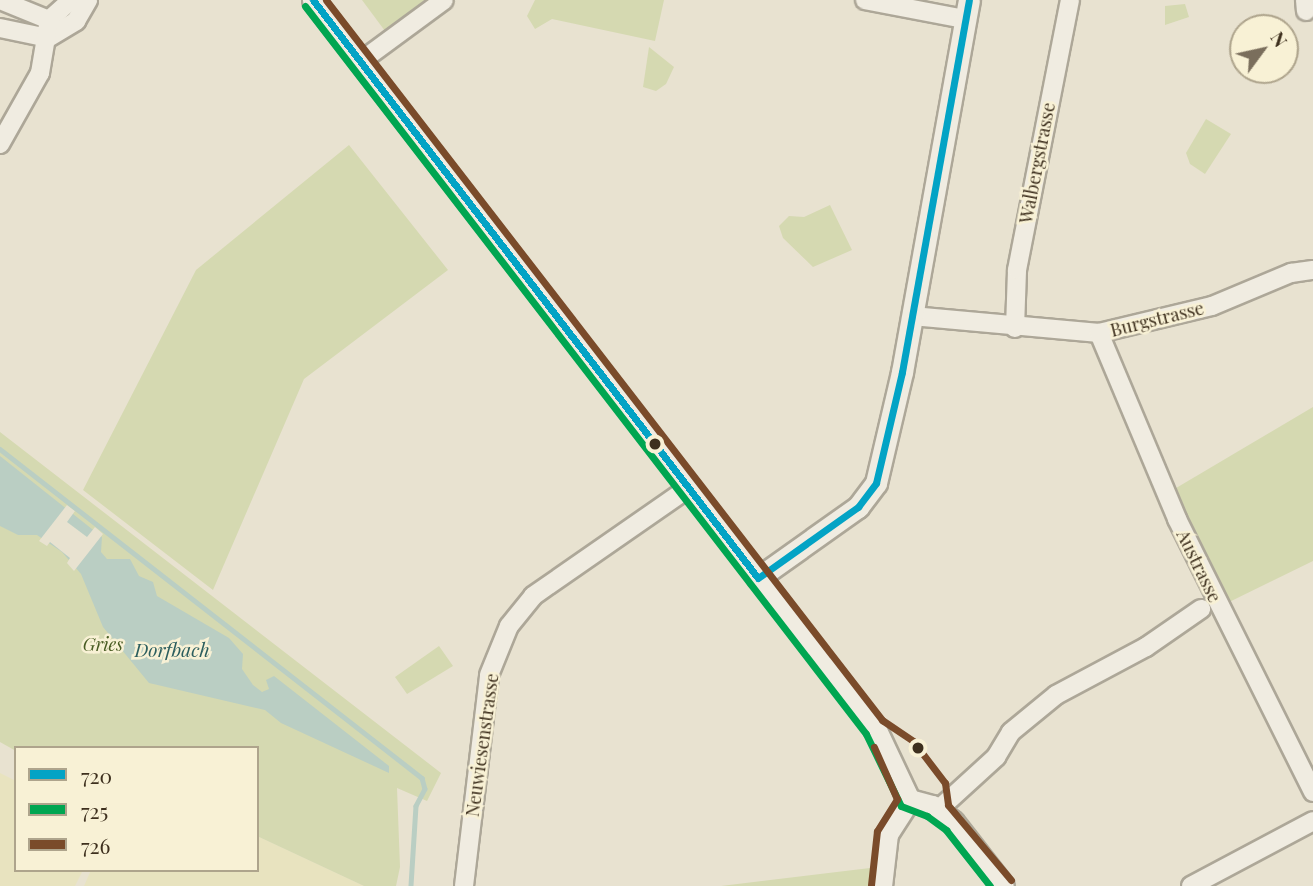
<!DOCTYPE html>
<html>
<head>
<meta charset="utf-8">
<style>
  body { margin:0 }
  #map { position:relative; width:1313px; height:886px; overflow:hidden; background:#e8e2d0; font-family:"Playfair Display",serif }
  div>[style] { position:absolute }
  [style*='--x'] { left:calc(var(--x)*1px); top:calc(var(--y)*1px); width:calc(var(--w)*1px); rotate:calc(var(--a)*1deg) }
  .farmland>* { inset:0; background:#e8e3bf }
  .green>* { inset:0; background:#d5d9b1 }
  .water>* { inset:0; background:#bacec3 }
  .pier>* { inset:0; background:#e8e2d0 }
  .stream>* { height:4.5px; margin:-2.25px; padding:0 2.25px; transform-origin:2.25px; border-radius:2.25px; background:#bacec3 }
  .roads { filter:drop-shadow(2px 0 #ada798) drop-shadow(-2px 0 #ada798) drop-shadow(0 2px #ada798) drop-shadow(0 -2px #ada798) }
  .minor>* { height:18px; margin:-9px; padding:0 9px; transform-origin:9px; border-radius:9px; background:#f0ece1 }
  .tertiary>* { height:21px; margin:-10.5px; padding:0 10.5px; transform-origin:10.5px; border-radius:10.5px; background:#f0ece1 }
  .bus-1>* { height:7px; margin:-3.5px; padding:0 3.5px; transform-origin:3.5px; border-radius:3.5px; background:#03a3c5 }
  .bus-2>* { height:7px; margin:-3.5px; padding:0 3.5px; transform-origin:3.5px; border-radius:3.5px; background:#00a651 }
  .bus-3>* { height:7px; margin:-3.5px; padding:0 3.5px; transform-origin:3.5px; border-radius:3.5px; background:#7a4b2a }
  .dots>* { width:19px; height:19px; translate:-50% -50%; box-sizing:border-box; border:4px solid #f8f1d5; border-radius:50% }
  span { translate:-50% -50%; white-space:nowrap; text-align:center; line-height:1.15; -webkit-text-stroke:5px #f8f1d5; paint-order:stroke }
  .street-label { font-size:18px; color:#3e301e }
  .park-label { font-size:18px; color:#495c23; font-style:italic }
  .water-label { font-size:19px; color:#2c5e5e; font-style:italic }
  .legend { position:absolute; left:14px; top:746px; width:245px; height:126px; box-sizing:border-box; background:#f8f1d5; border:2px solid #aea48c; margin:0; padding:9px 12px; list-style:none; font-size:21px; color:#3e301e }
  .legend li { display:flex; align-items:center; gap:14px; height:35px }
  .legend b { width:35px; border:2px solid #aea48c }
  .north { position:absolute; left:1229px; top:14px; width:70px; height:70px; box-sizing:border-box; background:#f8f1d5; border:2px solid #aea48c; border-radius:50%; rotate:57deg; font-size:19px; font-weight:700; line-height:28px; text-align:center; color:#3e301e }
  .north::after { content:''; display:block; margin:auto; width:24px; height:32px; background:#7a6e5c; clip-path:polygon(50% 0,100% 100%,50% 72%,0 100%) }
</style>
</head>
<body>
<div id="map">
  <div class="farmland">
    <i style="clip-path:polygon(0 773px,16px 781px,16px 870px,83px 870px,75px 886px,0 886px)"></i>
    <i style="clip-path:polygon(257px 836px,364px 886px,84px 886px,91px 870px,257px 870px)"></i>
  </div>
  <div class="green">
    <i style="clip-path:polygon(362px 0,425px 0,385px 31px)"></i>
    <i style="clip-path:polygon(535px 0,664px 0,655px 41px,552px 19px,535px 29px,527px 16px)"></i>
    <i style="clip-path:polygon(1185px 4px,1189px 17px,1165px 25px,1165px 6px)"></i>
    <i style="clip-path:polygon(649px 47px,674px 67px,666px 84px,656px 91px,643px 87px)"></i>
    <i style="clip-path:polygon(1206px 119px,1231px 134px,1205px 174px,1190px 164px,1186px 153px)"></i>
    <i style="clip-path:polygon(349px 145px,448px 270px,304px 379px,213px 590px,83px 490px,196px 270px)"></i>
    <i style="clip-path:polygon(830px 205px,852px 250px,813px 267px,783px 238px,779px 226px,789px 216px,804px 217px)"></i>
    <i style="clip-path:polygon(1313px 407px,1313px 561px,1219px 607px,1166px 494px)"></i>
    <i style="clip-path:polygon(0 432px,441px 773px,427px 801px,397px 788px,400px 867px,396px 886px,364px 886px,257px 836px,257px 748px,16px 751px,0 742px)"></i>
    <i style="clip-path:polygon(439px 646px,453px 666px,407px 694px,395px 677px)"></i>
    <i style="clip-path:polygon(870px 868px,871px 886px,721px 886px)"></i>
  </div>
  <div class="water">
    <i style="clip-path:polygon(0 456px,102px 537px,101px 552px,107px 559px,130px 559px,139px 576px,153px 582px,157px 596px,229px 638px,243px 654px,242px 669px,253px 685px,262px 692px,269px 689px,266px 680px,274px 676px,389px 766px,389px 773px,281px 723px,265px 710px,149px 683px,103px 627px,81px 574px,62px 552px,37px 535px,18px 535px,0 526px)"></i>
  </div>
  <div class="pier">
    <i style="clip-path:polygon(67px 505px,75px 511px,67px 522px,87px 537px,95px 527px,103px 534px,74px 571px,67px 563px,70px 558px,50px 542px,47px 546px,39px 541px)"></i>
  </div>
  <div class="stream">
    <i style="--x:0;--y:449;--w:535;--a:37.94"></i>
    <i style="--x:422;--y:778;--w:11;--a:75"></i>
    <i style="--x:425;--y:789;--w:19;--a:118"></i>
    <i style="--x:416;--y:806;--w:80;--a:93.6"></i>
  </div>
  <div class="roads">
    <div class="minor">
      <i style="--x:0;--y:0;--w:53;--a:22.2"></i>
      <i style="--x:865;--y:0;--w:102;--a:10.8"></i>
      <i style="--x:1305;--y:0;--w:11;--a:85"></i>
      <i style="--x:49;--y:20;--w:30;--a:-42"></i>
      <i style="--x:0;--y:28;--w:49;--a:11.8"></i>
      <i style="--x:48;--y:38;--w:33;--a:-31"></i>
      <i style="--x:76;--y:21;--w:24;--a:-60"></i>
      <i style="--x:360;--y:62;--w:104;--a:-36.4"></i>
      <i style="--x:0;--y:144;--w:81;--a:-60.6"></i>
      <i style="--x:40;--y:73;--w:54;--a:-80.4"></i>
      <i style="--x:912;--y:316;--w:188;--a:5.2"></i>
      <i style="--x:1099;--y:333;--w:116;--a:-13.4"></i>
      <i style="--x:1212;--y:306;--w:86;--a:-22.7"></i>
      <i style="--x:1291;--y:273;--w:22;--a:-8"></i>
      <i style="--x:1015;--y:328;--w:58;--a:-88"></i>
      <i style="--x:1017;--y:270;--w:275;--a:-78.9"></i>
      <i style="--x:1099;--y:333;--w:202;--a:67.2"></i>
      <i style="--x:1177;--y:519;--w:305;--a:63.5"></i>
      <i style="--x:938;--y:810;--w:79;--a:-42.4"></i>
      <i style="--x:996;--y:757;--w:29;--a:-59"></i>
      <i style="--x:1011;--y:732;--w:58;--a:-39.4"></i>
      <i style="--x:1056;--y:695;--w:102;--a:-28.1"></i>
      <i style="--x:1146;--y:647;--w:67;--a:-34.6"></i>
      <i style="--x:464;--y:886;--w:212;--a:-83.2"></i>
      <i style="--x:489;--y:675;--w:53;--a:-67.8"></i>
      <i style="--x:509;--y:626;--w:38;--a:-51"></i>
      <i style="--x:533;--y:596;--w:191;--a:-34.8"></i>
      <i style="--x:1191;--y:886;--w:138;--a:-28"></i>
    </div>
    <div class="tertiary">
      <i style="--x:313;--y:0;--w:920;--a:52.33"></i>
      <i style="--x:875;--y:728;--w:80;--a:64.7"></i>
      <i style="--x:909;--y:800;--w:24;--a:15"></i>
      <i style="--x:932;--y:806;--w:26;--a:37"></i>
      <i style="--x:953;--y:822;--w:81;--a:52"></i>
      <i style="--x:758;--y:578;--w:123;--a:-35.4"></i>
      <i style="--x:858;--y:507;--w:30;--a:-53"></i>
      <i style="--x:876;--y:483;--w:114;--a:-76.8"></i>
      <i style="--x:902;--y:372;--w:378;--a:-79.8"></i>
      <i style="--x:881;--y:886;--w:52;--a:-83.4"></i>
      <i style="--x:887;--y:834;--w:40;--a:-57.1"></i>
    </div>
  </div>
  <div class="bus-1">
    <i style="--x:313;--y:0;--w:729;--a:52.41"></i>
    <i style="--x:758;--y:578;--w:123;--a:-35.4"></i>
    <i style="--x:858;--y:507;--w:30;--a:-53"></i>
    <i style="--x:876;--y:483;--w:114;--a:-76.8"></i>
    <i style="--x:902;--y:372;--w:378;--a:-79.8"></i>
  </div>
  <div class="bus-2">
    <i style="--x:305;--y:6;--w:919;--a:52.38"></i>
    <i style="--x:866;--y:734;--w:80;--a:64.1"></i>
    <i style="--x:901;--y:806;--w:28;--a:21"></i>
    <i style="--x:927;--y:816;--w:24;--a:36"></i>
    <i style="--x:946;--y:830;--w:71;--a:51.8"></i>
  </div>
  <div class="bus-3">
    <i style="--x:326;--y:0;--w:910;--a:52.32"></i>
    <i style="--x:882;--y:720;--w:37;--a:34"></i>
    <i style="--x:913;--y:741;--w:53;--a:52.7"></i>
    <i style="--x:945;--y:783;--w:22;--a:82"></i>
    <i style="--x:948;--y:805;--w:98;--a:50"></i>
    <i style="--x:871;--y:885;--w:54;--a:-83.7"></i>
    <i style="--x:877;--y:831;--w:38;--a:-58"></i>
    <i style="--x:897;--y:799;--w:57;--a:-113.9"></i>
  </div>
  <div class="dots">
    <i style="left:655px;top:444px;background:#3e301e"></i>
    <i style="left:918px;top:748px;background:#3e301e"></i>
  </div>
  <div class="street-label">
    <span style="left:1037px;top:163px;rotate:-79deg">Walbergstrasse</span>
    <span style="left:1157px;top:319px;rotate:-14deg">Burgstrasse</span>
    <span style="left:1199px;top:566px;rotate:64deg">Austrasse</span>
    <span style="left:482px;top:745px;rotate:-82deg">Neuwiesenstrasse</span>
  </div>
  <div class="park-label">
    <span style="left:103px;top:644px">Gries</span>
  </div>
  <div class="water-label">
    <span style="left:172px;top:650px">Dorfbach</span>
  </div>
  <ul class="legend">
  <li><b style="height:9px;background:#03a3c5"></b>720</li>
  <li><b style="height:9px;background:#00a651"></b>725</li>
  <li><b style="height:9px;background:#7a4b2a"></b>726</li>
  </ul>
  <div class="north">N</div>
</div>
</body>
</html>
